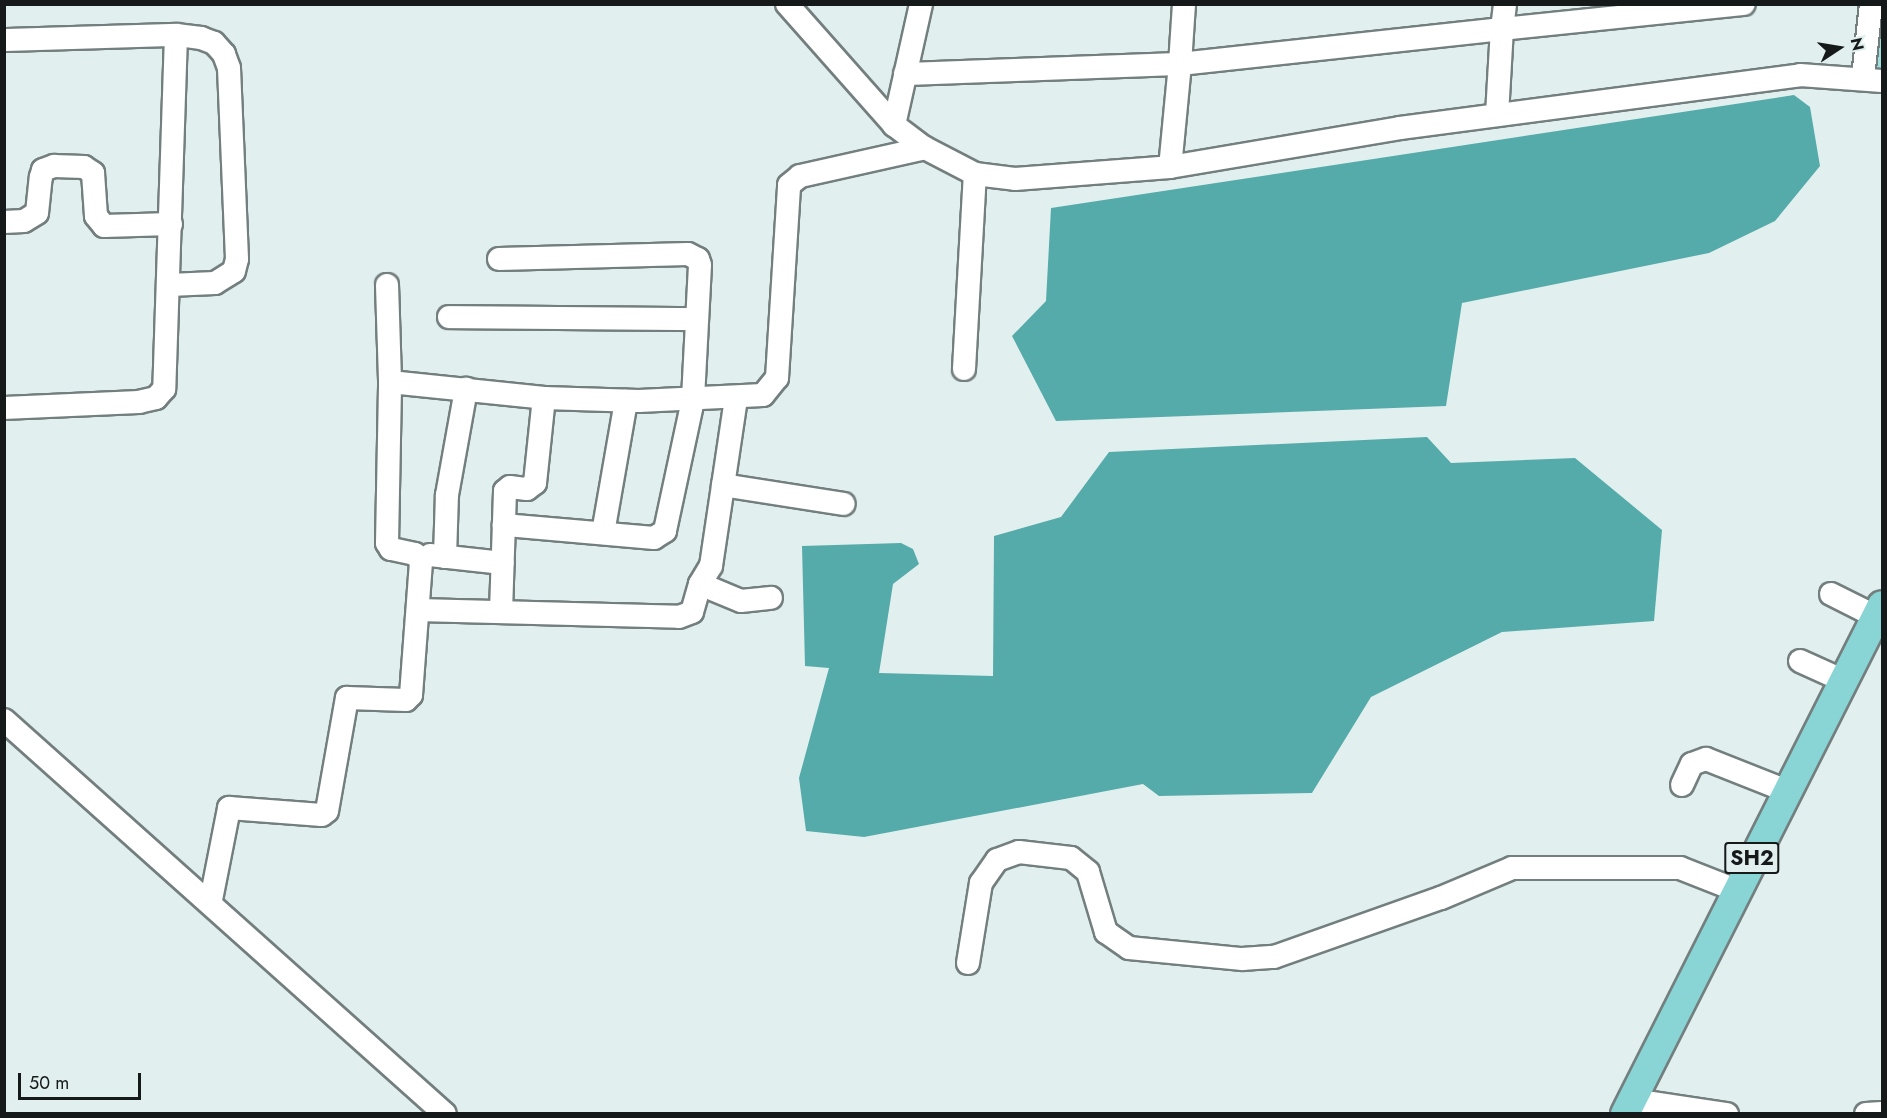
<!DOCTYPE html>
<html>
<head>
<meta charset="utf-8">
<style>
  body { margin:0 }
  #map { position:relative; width:1887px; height:1118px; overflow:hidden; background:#e2efef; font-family:Jost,sans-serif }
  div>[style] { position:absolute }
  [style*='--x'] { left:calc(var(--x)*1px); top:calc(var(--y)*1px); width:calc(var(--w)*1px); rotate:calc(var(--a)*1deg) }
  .green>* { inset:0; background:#9fe0df }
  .water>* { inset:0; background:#54abaa }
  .roads { filter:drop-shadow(2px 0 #737f7e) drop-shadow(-2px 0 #737f7e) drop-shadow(0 2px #737f7e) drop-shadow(0 -2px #737f7e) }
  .minor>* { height:22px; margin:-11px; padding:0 11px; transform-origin:11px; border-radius:11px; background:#fff }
  .major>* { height:28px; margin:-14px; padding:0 14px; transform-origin:14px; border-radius:14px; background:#89d4d4 }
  span { translate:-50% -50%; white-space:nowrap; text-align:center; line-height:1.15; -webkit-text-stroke:6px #e2efef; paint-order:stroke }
  .shield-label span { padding:2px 4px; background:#e2efef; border:2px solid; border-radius:4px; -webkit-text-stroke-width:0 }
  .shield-label { font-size:21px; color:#151919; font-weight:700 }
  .frame { position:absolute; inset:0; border:6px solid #151919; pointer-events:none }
  .north { position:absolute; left:1809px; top:18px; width:60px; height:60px; -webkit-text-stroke:4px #e2efef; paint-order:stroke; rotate:78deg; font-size:16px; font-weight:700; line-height:24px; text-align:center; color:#151919 }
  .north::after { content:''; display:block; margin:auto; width:21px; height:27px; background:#151919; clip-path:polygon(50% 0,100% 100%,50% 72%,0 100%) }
  .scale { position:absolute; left:18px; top:1073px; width:123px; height:27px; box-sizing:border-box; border:3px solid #151919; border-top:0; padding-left:8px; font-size:18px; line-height:21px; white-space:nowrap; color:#151919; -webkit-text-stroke:4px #e2efef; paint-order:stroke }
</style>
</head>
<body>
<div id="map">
  <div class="green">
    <i style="clip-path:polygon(1878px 5px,1882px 5px,1882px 74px,1867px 71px)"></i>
  </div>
  <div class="water">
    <i style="clip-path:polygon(1794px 95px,1810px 107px,1820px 166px,1775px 221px,1709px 253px,1462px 303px,1446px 406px,1056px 421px,1012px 336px,1046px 301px,1051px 208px)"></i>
    <i style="clip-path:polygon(1427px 437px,1451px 463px,1575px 458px,1662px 530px,1654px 621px,1502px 632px,1371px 697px,1312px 793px,1159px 796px,1143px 784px,864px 837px,806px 831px,799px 778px,829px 668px,805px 666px,802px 546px,901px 543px,913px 549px,919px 564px,893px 584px,879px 673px,993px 676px,994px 536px,1061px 517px,1109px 452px)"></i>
  </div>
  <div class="roads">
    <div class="minor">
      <i style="--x:787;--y:4;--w:162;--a:48.5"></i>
      <i style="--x:894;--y:125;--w:39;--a:37"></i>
      <i style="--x:925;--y:148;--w:56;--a:27.5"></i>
      <i style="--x:975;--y:174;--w:40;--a:7.1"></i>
      <i style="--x:1015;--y:179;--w:155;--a:-4.4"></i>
      <i style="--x:1170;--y:167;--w:233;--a:-9.6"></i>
      <i style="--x:1400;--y:128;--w:403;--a:-7.5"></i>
      <i style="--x:1800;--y:75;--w:82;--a:4.2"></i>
      <i style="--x:1184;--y:4;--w:60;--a:93.8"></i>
      <i style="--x:1180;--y:64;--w:324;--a:-6.2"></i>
      <i style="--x:1502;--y:29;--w:25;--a:-83"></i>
      <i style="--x:4;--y:40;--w:172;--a:-1.7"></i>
      <i style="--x:176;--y:35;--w:354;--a:91.9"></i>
      <i style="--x:164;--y:389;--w:12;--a:132"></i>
      <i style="--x:156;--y:398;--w:17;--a:167"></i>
      <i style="--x:139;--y:402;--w:135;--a:177.5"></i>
      <i style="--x:905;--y:74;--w:275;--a:-2.1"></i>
      <i style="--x:1180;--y:64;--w:103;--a:95.5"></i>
      <i style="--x:1863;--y:77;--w:73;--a:-83.7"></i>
      <i style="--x:1497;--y:115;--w:86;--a:-86.7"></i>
      <i style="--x:1502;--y:29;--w:243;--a:-5.9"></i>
      <i style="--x:894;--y:125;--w:124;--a:-77.4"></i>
      <i style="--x:4;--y:222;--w:20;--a:-3"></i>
      <i style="--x:24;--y:221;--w:15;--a:-32"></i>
      <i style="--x:37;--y:213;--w:36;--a:-84"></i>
      <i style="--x:41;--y:177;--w:7;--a:-74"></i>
      <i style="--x:43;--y:170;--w:12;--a:-20"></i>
      <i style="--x:54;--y:166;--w:30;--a:2"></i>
      <i style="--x:84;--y:167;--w:11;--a:34"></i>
      <i style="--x:93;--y:173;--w:43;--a:86"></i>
      <i style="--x:96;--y:216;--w:13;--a:51"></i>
      <i style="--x:104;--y:226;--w:67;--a:-1.7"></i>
      <i style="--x:499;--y:259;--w:189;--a:-1.5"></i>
      <i style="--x:688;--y:254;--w:11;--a:27"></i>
      <i style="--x:698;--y:259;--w:6;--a:72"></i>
      <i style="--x:700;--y:265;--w:135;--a:93"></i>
      <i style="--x:693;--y:400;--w:134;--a:102.1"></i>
      <i style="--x:665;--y:531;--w:13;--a:148"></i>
      <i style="--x:654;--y:538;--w:151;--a:-175"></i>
      <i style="--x:169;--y:285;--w:46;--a:-2.5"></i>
      <i style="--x:215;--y:283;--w:22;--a:-32"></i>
      <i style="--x:234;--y:271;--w:12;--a:-76"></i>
      <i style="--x:237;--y:259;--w:191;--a:-92.4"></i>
      <i style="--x:229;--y:68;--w:15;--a:-110"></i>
      <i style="--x:224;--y:54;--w:15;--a:-132"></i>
      <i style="--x:214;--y:43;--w:14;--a:-159"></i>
      <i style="--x:201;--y:38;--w:25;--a:-173"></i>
      <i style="--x:387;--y:285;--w:97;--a:88.2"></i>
      <i style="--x:390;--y:382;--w:155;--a:5.9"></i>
      <i style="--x:544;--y:398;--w:95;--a:1.8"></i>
      <i style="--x:639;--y:401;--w:124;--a:-2.8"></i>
      <i style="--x:763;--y:395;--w:22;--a:-51"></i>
      <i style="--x:777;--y:378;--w:193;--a:-86.4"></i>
      <i style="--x:789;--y:185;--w:14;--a:-39"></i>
      <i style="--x:800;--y:176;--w:128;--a:-12.6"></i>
      <i style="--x:449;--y:317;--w:248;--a:0.5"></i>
      <i style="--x:964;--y:369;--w:195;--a:-86.8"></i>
      <i style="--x:723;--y:485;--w:122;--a:8.9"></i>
      <i style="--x:603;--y:533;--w:134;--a:-80.1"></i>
      <i style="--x:430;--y:555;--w:73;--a:6.3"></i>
      <i style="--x:445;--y:557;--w:62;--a:-88.2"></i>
      <i style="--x:447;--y:495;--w:108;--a:-79.8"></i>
      <i style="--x:700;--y:584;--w:44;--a:22.5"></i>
      <i style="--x:741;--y:601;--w:30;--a:-6"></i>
      <i style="--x:1831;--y:594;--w:51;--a:26.6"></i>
      <i style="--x:418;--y:610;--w:261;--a:1.5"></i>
      <i style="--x:679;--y:617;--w:14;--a:-21"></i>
      <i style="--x:692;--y:612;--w:29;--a:-74"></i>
      <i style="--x:700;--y:584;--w:21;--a:-59"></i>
      <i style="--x:711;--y:566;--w:170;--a:-81.5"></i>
      <i style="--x:501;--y:612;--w:121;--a:-88.1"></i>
      <i style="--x:505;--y:491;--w:6;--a:-39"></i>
      <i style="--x:510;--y:487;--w:17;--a:7"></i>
      <i style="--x:527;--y:489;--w:10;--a:-37"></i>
      <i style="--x:535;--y:483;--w:85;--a:-84"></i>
      <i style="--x:1800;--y:661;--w:48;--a:24.4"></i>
      <i style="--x:4;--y:720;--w:591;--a:41.78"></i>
      <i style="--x:1682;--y:785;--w:23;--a:-65"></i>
      <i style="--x:1692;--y:764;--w:15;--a:-20"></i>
      <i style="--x:1706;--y:759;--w:87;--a:21.6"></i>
      <i style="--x:211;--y:900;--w:94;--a:-78.9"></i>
      <i style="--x:229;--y:808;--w:93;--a:4.3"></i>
      <i style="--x:322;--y:815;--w:6;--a:-39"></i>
      <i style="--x:327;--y:811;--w:115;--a:-80"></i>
      <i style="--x:347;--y:698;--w:59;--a:1.9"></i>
      <i style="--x:406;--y:700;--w:7;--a:-45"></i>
      <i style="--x:411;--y:695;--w:134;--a:-85.7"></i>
      <i style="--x:421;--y:561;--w:9;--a:-131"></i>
      <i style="--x:415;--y:554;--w:25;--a:-168"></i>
      <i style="--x:391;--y:549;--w:7;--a:-124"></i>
      <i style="--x:387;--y:543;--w:161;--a:-88.9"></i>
      <i style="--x:968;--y:963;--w:81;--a:-80.8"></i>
      <i style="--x:981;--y:883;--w:28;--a:-55"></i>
      <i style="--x:997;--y:860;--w:23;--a:-20"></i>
      <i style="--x:1019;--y:852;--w:52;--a:6.6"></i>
      <i style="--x:1071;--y:858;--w:22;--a:39"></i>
      <i style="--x:1088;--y:872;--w:63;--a:73.3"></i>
      <i style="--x:1106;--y:932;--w:28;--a:35"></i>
      <i style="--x:1129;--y:948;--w:114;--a:5.6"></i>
      <i style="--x:1242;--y:959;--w:32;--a:-4"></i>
      <i style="--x:1274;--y:957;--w:177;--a:-19.5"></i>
      <i style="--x:1441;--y:898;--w:77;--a:-22.9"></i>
      <i style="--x:1512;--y:868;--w:168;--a:0"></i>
      <i style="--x:1680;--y:868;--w:60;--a:21.4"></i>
      <i style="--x:1632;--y:1100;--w:96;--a:8.4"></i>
      <i style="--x:1866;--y:1114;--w:16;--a:-4"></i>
    </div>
    <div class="major">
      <i style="--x:1625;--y:1114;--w:570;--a:-63.21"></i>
    </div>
  </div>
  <div class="shield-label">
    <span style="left:1752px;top:858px">SH2</span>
  </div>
  <div class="frame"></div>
  <div class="north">N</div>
  <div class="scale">50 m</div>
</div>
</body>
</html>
